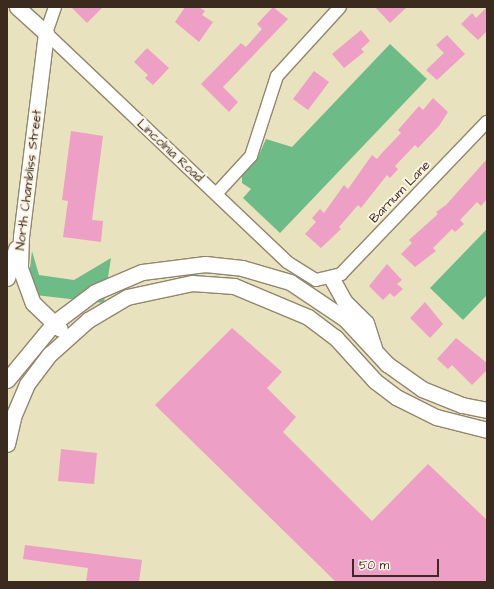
<!DOCTYPE html>
<html>
<head>
<meta charset="utf-8">
<style>
  body { margin:0 }
  #map { position:relative; width:494px; height:589px; overflow:hidden; background:#e9e2be; font-family:"Architects Daughter",sans-serif }
  div>[style] { position:absolute }
  [style*='--x'] { left:calc(var(--x)*1px); top:calc(var(--y)*1px); width:calc(var(--w)*1px); rotate:calc(var(--a)*1deg) }
  .forest>* { inset:0; background:#6dbc87 }
  .building>* { inset:0; background:#ee9fc5 }
  .roads { filter:drop-shadow(1px 0 #92866e) drop-shadow(-1px 0 #92866e) drop-shadow(0 1px #92866e) drop-shadow(0 -1px #92866e) }
  .minor>* { height:12px; margin:-6px; padding:0 6px; transform-origin:6px; border-radius:6px; background:#fff }
  .major>* { height:15px; margin:-7.5px; padding:0 7.5px; transform-origin:7.5px; border-radius:7.5px; background:#fff }
  span { translate:-50% -50%; white-space:nowrap; text-align:center; line-height:1.15; -webkit-text-stroke:4px #fcf5e5; paint-order:stroke }
  .street-label { font-size:13px; color:#3b2a1e }
  .frame { position:absolute; inset:0; border:8px solid #3b2a1e; pointer-events:none }
  .scale { position:absolute; left:352px; top:559px; width:87px; height:18px; box-sizing:border-box; border:2px solid #3b2a1e; border-top:0; padding-left:5px; font-size:12px; line-height:14px; white-space:nowrap; color:#3b2a1e; -webkit-text-stroke:3px #fcf5e5; paint-order:stroke }
</style>
</head>
<body>
<div id="map">
  <div class="forest">
    <i style="clip-path:polygon(390px 44px,427px 79px,280px 233px,243px 198px,251px 189px,242px 183px,242px 176px,258px 157px,266px 139px,292px 147px)"></i>
    <i style="clip-path:polygon(487px 229px,487px 295px,463px 320px,430px 288px)"></i>
    <i style="clip-path:polygon(32px 251px,39px 275px,74px 280px,111px 258px,104px 303px,27px 294px)"></i>
  </div>
  <div class="building">
    <i style="clip-path:polygon(71px 7px,103px 7px,87px 23px)"></i>
    <i style="clip-path:polygon(185px 7px,199px 7px,205px 11px,202px 15px,213px 22px,199px 42px,175px 22px)"></i>
    <i style="clip-path:polygon(273px 7px,288px 19px,223px 87px,238px 102px,229px 112px,201px 84px,241px 43px,246px 47px,262px 29px,257px 24px)"></i>
    <i style="clip-path:polygon(375px 7px,407px 7px,390px 23px)"></i>
    <i style="clip-path:polygon(487px 7px,487px 31px,478px 40px,461px 24px,472px 13px,476px 18px)"></i>
    <i style="clip-path:polygon(361px 30px,370px 41px,361px 49px,364px 52px,344px 68px,332px 54px)"></i>
    <i style="clip-path:polygon(447px 35px,465px 54px,437px 80px,426px 70px,444px 53px,436px 45px)"></i>
    <i style="clip-path:polygon(147px 48px,169px 68px,153px 85px,145px 78px,148px 75px,134px 62px)"></i>
    <i style="clip-path:polygon(314px 71px,329px 82px,308px 110px,293px 99px)"></i>
    <i style="clip-path:polygon(433px 98px,448px 112px,439px 126px,418px 148px,415px 145px,395px 166px,398px 169px,390px 178px,387px 175px,361px 208px,358px 205px,339px 227px,341px 229px,321px 248px,305px 234px,316px 222px,312px 218px,320px 209px,324px 213px,344px 185px,348px 189px,372px 155px,377px 159px,381px 154px,401px 133px,398px 130px,419px 106px,423px 110px)"></i>
    <i style="clip-path:polygon(71px 131px,103px 136px,92px 220px,103px 221px,101px 242px,63px 237px,68px 201px,62px 200px)"></i>
    <i style="clip-path:polygon(487px 159px,487px 199px,481px 206px,477px 202px,460px 220px,464px 224px,455px 232px,452px 229px,433px 248px,436px 251px,415px 267px,401px 254px,412px 243px,409px 240px,438px 214px,436px 212px,446px 205px)"></i>
    <i style="clip-path:polygon(387px 264px,402px 280px,397px 284px,403px 289px,394px 297px,390px 293px,383px 300px,369px 286px)"></i>
    <i style="clip-path:polygon(425px 302px,443px 324px,430px 338px,410px 318px)"></i>
    <i style="clip-path:polygon(232px 328px,282px 372px,267px 388px,296px 417px,283px 432px,372px 521px,428px 464px,487px 520px,487px 582px,336px 582px,155px 405px)"></i>
    <i style="clip-path:polygon(456px 338px,487px 363px,487px 370px,472px 385px,452px 365px,448px 369px,437px 359px)"></i>
    <i style="clip-path:polygon(61px 449px,97px 453px,94px 484px,58px 481px)"></i>
    <i style="clip-path:polygon(25px 545px,142px 560px,139px 582px,86px 582px,88px 568px,23px 559px)"></i>
  </div>
  <div class="roads">
    <div class="minor">
      <i style="--x:55;--y:7;--w:28;--a:109"></i>
      <i style="--x:46;--y:33;--w:332;--a:43.5"></i>
      <i style="--x:287;--y:262;--w:34;--a:32"></i>
      <i style="--x:316;--y:280;--w:26;--a:-13"></i>
      <i style="--x:341;--y:274;--w:211;--a:-46.2"></i>
      <i style="--x:216;--y:194;--w:52;--a:-47.4"></i>
      <i style="--x:251;--y:156;--w:84;--a:-72"></i>
      <i style="--x:277;--y:76;--w:93;--a:-47.6"></i>
    </div>
    <div class="major">
      <i style="--x:17;--y:7;--w:39;--a:42"></i>
      <i style="--x:46;--y:33;--w:205;--a:97"></i>
      <i style="--x:21;--y:236;--w:32;--a:92"></i>
      <i style="--x:20;--y:268;--w:37;--a:70"></i>
      <i style="--x:33;--y:303;--w:37;--a:44"></i>
      <i style="--x:7;--y:278;--w:31;--a:-73"></i>
      <i style="--x:332;--y:279;--w:25;--a:61"></i>
      <i style="--x:344;--y:301;--w:31;--a:45"></i>
      <i style="--x:366;--y:323;--w:26;--a:72"></i>
      <i style="--x:7;--y:380;--w:74;--a:-50.5"></i>
      <i style="--x:54;--y:323;--w:51;--a:-37.1"></i>
      <i style="--x:95;--y:292;--w:51;--a:-23.1"></i>
      <i style="--x:142;--y:272;--w:64;--a:-7.2"></i>
      <i style="--x:205;--y:264;--w:37;--a:6"></i>
      <i style="--x:242;--y:268;--w:50;--a:16.3"></i>
      <i style="--x:290;--y:282;--w:66;--a:33.9"></i>
      <i style="--x:345;--y:319;--w:62;--a:47"></i>
      <i style="--x:387;--y:364;--w:43;--a:35.5"></i>
      <i style="--x:422;--y:389;--w:43;--a:21.8"></i>
      <i style="--x:462;--y:405;--w:25;--a:11"></i>
      <i style="--x:7;--y:444;--w:28;--a:-77"></i>
      <i style="--x:13;--y:417;--w:36;--a:-67"></i>
      <i style="--x:27;--y:384;--w:38;--a:-53"></i>
      <i style="--x:50;--y:354;--w:51;--a:-41.8"></i>
      <i style="--x:88;--y:320;--w:45;--a:-30.5"></i>
      <i style="--x:127;--y:297;--w:66;--a:-12.2"></i>
      <i style="--x:192;--y:283;--w:42;--a:4.1"></i>
      <i style="--x:234;--y:286;--w:80;--a:22.7"></i>
      <i style="--x:308;--y:317;--w:34;--a:37"></i>
      <i style="--x:335;--y:337;--w:59;--a:47.7"></i>
      <i style="--x:375;--y:381;--w:26;--a:37"></i>
      <i style="--x:396;--y:397;--w:45;--a:26.6"></i>
      <i style="--x:436;--y:417;--w:53;--a:14.3"></i>
    </div>
  </div>
  <div class="street-label">
    <span style="left:170px;top:151px;rotate:43deg">Lincolnia Road</span>
    <span style="left:29px;top:180px;rotate:-83deg">North Chambliss Street</span>
    <span style="left:400px;top:192px;rotate:-46deg">Barnum Lane</span>
  </div>
  <div class="frame"></div>
  <div class="scale">50 m</div>
</div>
</body>
</html>
